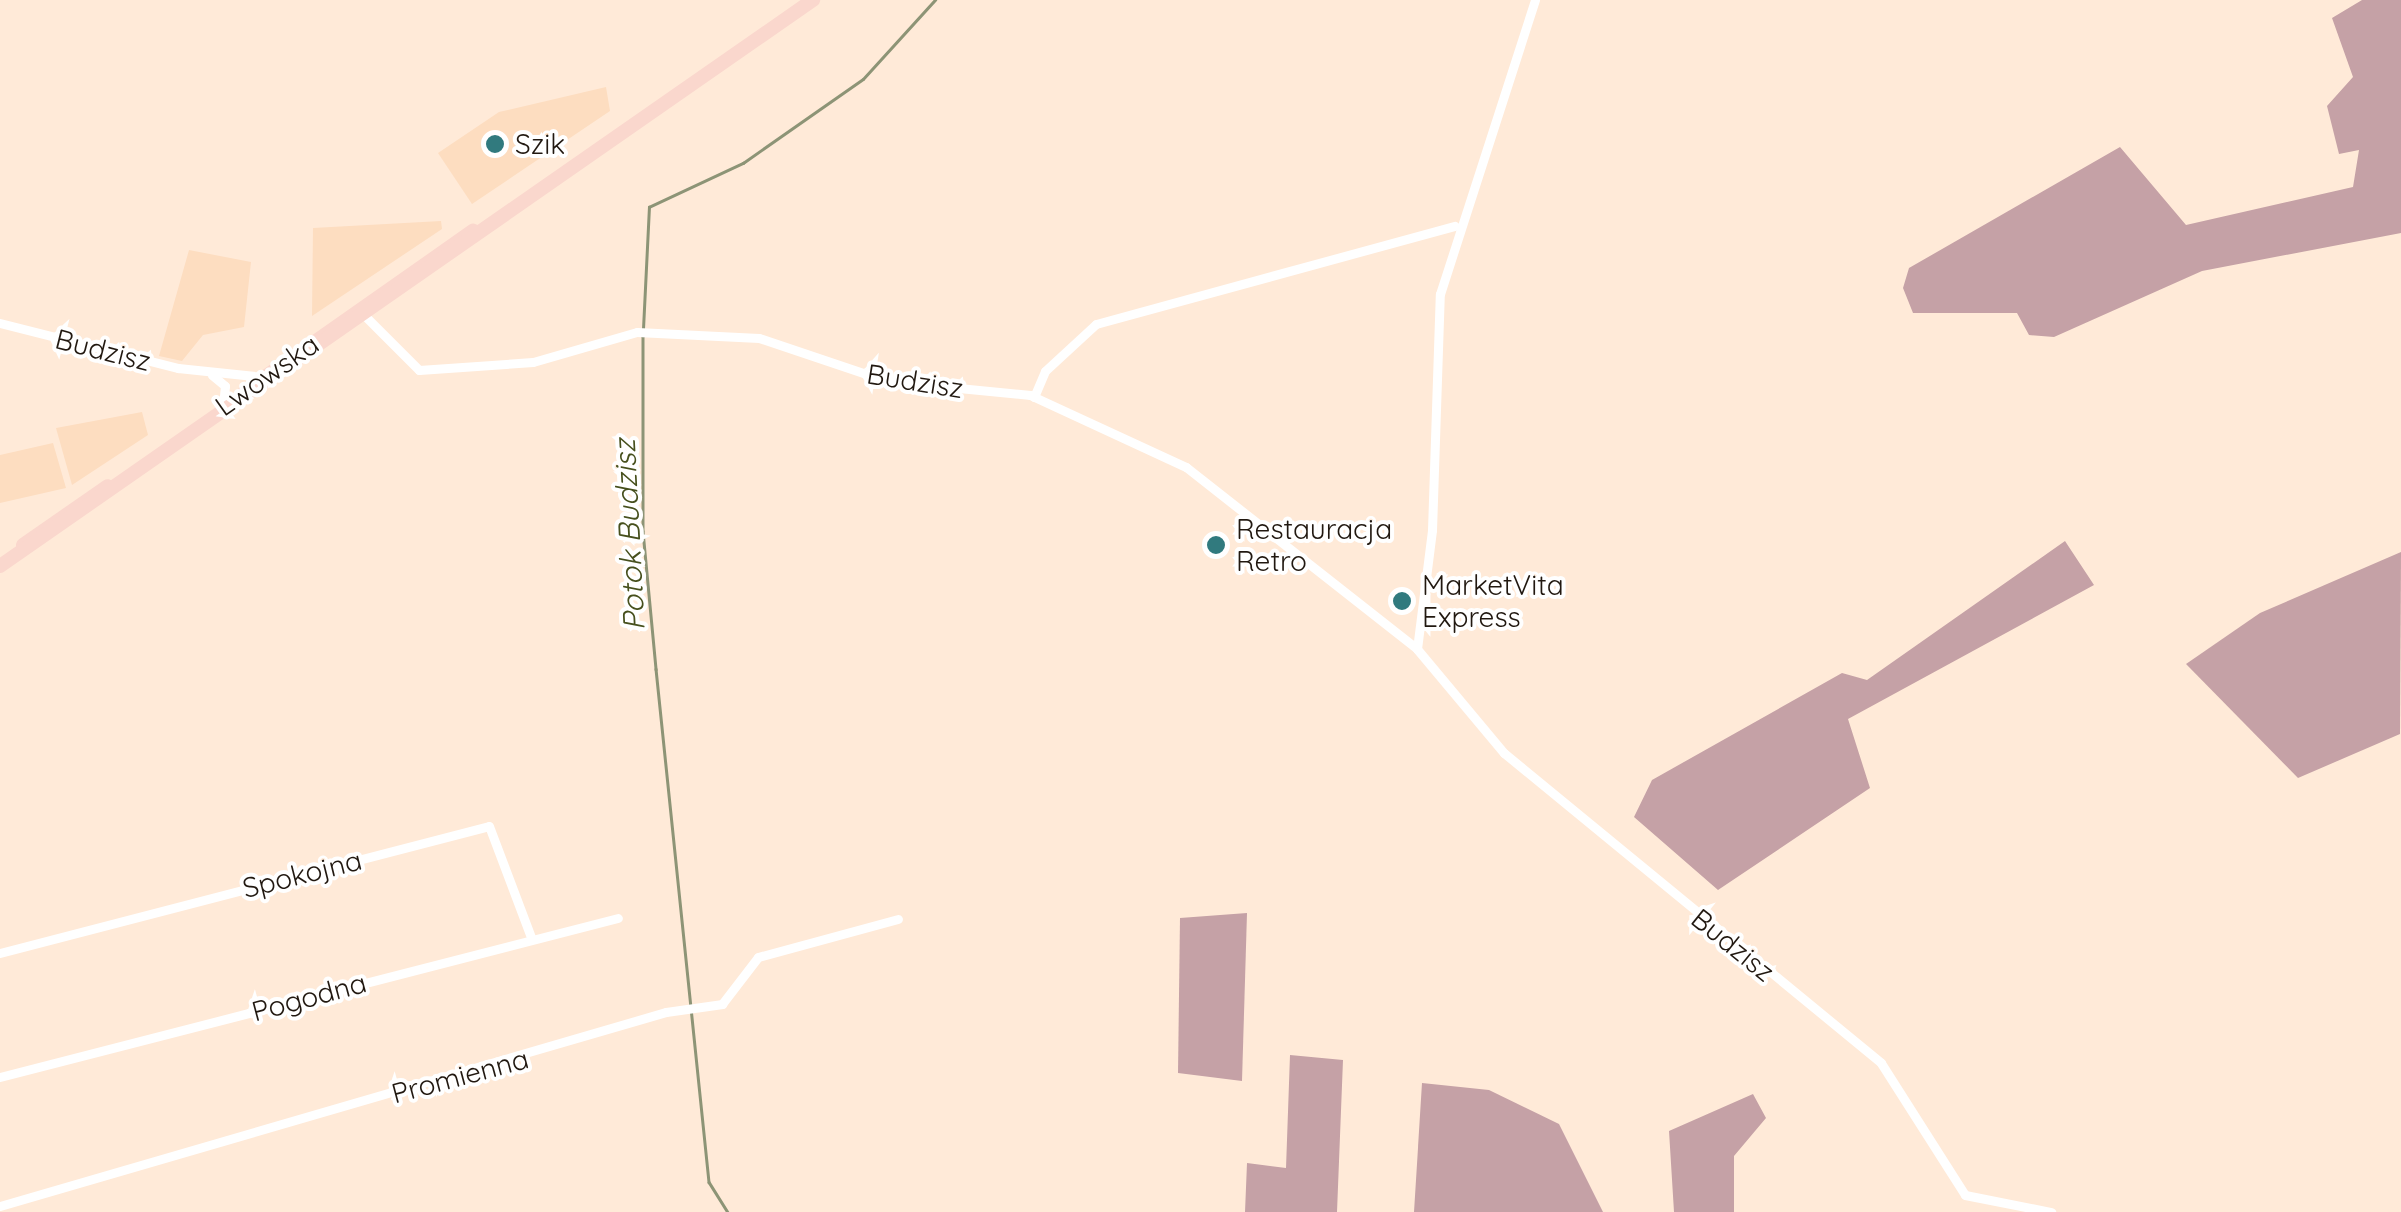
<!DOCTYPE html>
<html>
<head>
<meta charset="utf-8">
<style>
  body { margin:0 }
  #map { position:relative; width:2401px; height:1212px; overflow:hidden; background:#ffead8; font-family:Quicksand,sans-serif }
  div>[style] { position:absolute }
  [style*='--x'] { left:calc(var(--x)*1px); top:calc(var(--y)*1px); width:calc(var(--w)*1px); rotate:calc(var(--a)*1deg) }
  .built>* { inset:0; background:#fdddc0 }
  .forest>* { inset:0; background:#c5a1a6 }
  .stream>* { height:2.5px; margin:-1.25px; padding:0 1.25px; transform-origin:1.25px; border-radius:1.25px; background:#8d9476 }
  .minor>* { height:9px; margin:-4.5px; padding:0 4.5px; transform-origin:4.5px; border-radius:4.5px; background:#fff }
  .primary>* { height:14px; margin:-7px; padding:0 7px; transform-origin:7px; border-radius:7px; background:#fad7cd }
  .dots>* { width:28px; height:28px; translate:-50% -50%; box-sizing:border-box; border:5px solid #fff; border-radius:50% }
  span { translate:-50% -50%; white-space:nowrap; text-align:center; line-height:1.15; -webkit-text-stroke:8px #fff; paint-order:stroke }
  .poi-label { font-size:28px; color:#211810 }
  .left { translate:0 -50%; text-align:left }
  .street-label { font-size:28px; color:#211810 }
  .water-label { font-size:30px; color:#47501d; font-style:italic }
</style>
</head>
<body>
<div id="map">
  <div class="built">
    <i style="clip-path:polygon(606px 87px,610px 111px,472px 204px,438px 153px,499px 112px)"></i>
    <i style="clip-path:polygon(441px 221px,442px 229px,312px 316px,313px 228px)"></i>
    <i style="clip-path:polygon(189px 250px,251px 262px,244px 327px,203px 335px,182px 361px,159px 356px)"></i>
    <i style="clip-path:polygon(142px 412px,148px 435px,72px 485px,56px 428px)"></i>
    <i style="clip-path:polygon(53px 443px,66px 488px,0 503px,0 455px)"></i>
  </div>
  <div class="forest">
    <i style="clip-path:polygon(2362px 0,2401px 0,2401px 233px,2202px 271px,2054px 337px,2029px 335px,2017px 313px,1913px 313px,1903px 288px,1909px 268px,2120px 147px,2186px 225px,2353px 187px,2359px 150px,2339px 154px,2327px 106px,2353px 77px,2332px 18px)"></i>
    <i style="clip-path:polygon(2065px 541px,2094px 585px,1848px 719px,1870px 788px,1718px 890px,1634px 817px,1652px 780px,1842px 673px,1867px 680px)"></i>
    <i style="clip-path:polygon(2401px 552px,2400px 734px,2298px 778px,2186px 664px,2260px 613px)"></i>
    <i style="clip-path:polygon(1247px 913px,1242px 1081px,1178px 1073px,1180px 918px)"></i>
    <i style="clip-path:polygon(1290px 1055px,1343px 1060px,1337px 1212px,1245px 1212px,1247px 1163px,1286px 1168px)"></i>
    <i style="clip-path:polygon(1422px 1083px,1489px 1090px,1559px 1124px,1603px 1212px,1414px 1212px)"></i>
    <i style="clip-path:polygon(1753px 1094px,1766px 1118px,1734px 1156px,1734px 1212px,1674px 1212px,1669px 1131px)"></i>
  </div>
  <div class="stream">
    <i style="--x:643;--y:329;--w:122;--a:-87.2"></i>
    <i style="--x:649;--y:207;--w:104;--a:-25.1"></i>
    <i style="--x:743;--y:163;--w:146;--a:-35"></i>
    <i style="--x:863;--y:79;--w:107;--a:-47.7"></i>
    <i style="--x:643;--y:337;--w:194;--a:90"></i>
    <i style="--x:643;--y:531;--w:139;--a:84.6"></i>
    <i style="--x:656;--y:669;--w:516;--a:84.1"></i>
    <i style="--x:709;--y:1182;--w:36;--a:58"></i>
  </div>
  <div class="minor">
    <i style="--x:361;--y:312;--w:82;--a:45"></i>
    <i style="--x:419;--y:370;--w:114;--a:-4"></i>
    <i style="--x:533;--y:362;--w:108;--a:-16.1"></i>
    <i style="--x:637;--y:332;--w:122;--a:2.8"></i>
    <i style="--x:759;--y:338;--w:135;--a:18.6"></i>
    <i style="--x:887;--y:381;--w:144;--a:5.6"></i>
    <i style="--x:1030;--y:395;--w:172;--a:24.8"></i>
    <i style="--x:1186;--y:467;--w:294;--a:38.2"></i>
    <i style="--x:1417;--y:649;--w:136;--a:50.1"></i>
    <i style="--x:1504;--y:753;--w:488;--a:39.4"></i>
    <i style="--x:1881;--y:1063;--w:156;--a:57.5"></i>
    <i style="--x:1965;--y:1195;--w:88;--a:11.2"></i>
    <i style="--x:0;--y:323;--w:184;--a:14.2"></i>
    <i style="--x:178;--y:368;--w:85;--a:6"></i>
    <i style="--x:212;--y:375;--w:17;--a:40"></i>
    <i style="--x:225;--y:386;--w:20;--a:96"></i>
    <i style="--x:1034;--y:397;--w:28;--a:-67"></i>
    <i style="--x:1045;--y:371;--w:69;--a:-42.7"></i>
    <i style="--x:1096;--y:324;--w:372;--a:-15.3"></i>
    <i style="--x:1417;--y:649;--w:120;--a:-82.8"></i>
    <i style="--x:1432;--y:530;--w:236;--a:-88.1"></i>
    <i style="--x:1440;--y:294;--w:309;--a:-72.1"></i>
    <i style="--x:0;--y:953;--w:505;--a:-14.56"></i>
    <i style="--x:489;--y:826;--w:119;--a:69.3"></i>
    <i style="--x:0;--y:1077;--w:638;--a:-14.43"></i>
    <i style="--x:0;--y:1206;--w:694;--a:-16.24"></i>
    <i style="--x:666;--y:1012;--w:57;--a:-8.1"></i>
    <i style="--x:722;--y:1004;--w:59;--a:-52.5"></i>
    <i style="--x:758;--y:957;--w:145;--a:-15.2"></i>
  </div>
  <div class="primary">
    <i style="--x:245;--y:391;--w:279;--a:-35.1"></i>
    <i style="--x:23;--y:545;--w:103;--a:-34.8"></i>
    <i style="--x:0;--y:566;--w:991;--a:-34.85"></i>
  </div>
  <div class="dots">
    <i style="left:495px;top:144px;background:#317a7e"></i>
    <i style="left:1216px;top:545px;background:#317a7e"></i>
    <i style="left:1402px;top:601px;background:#317a7e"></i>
  </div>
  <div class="poi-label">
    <span class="left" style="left:515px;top:144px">Szik</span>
    <span class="left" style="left:1236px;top:545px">Restauracja<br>Retro</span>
    <span class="left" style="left:1422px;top:601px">MarketVita<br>Express</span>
  </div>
  <div class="street-label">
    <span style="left:103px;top:350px;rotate:14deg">Budzisz</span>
    <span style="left:267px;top:375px;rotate:-35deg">Lwowska</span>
    <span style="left:915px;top:381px;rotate:9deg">Budzisz</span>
    <span style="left:302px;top:874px;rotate:-14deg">Spokojna</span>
    <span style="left:1733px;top:945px;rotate:39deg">Budzisz</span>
    <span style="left:309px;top:997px;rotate:-15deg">Pogodna</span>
    <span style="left:460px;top:1076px;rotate:-15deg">Promienna</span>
  </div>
  <div class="water-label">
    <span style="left:629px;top:535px;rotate:-93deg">Potok Budzisz</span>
  </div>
</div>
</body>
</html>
